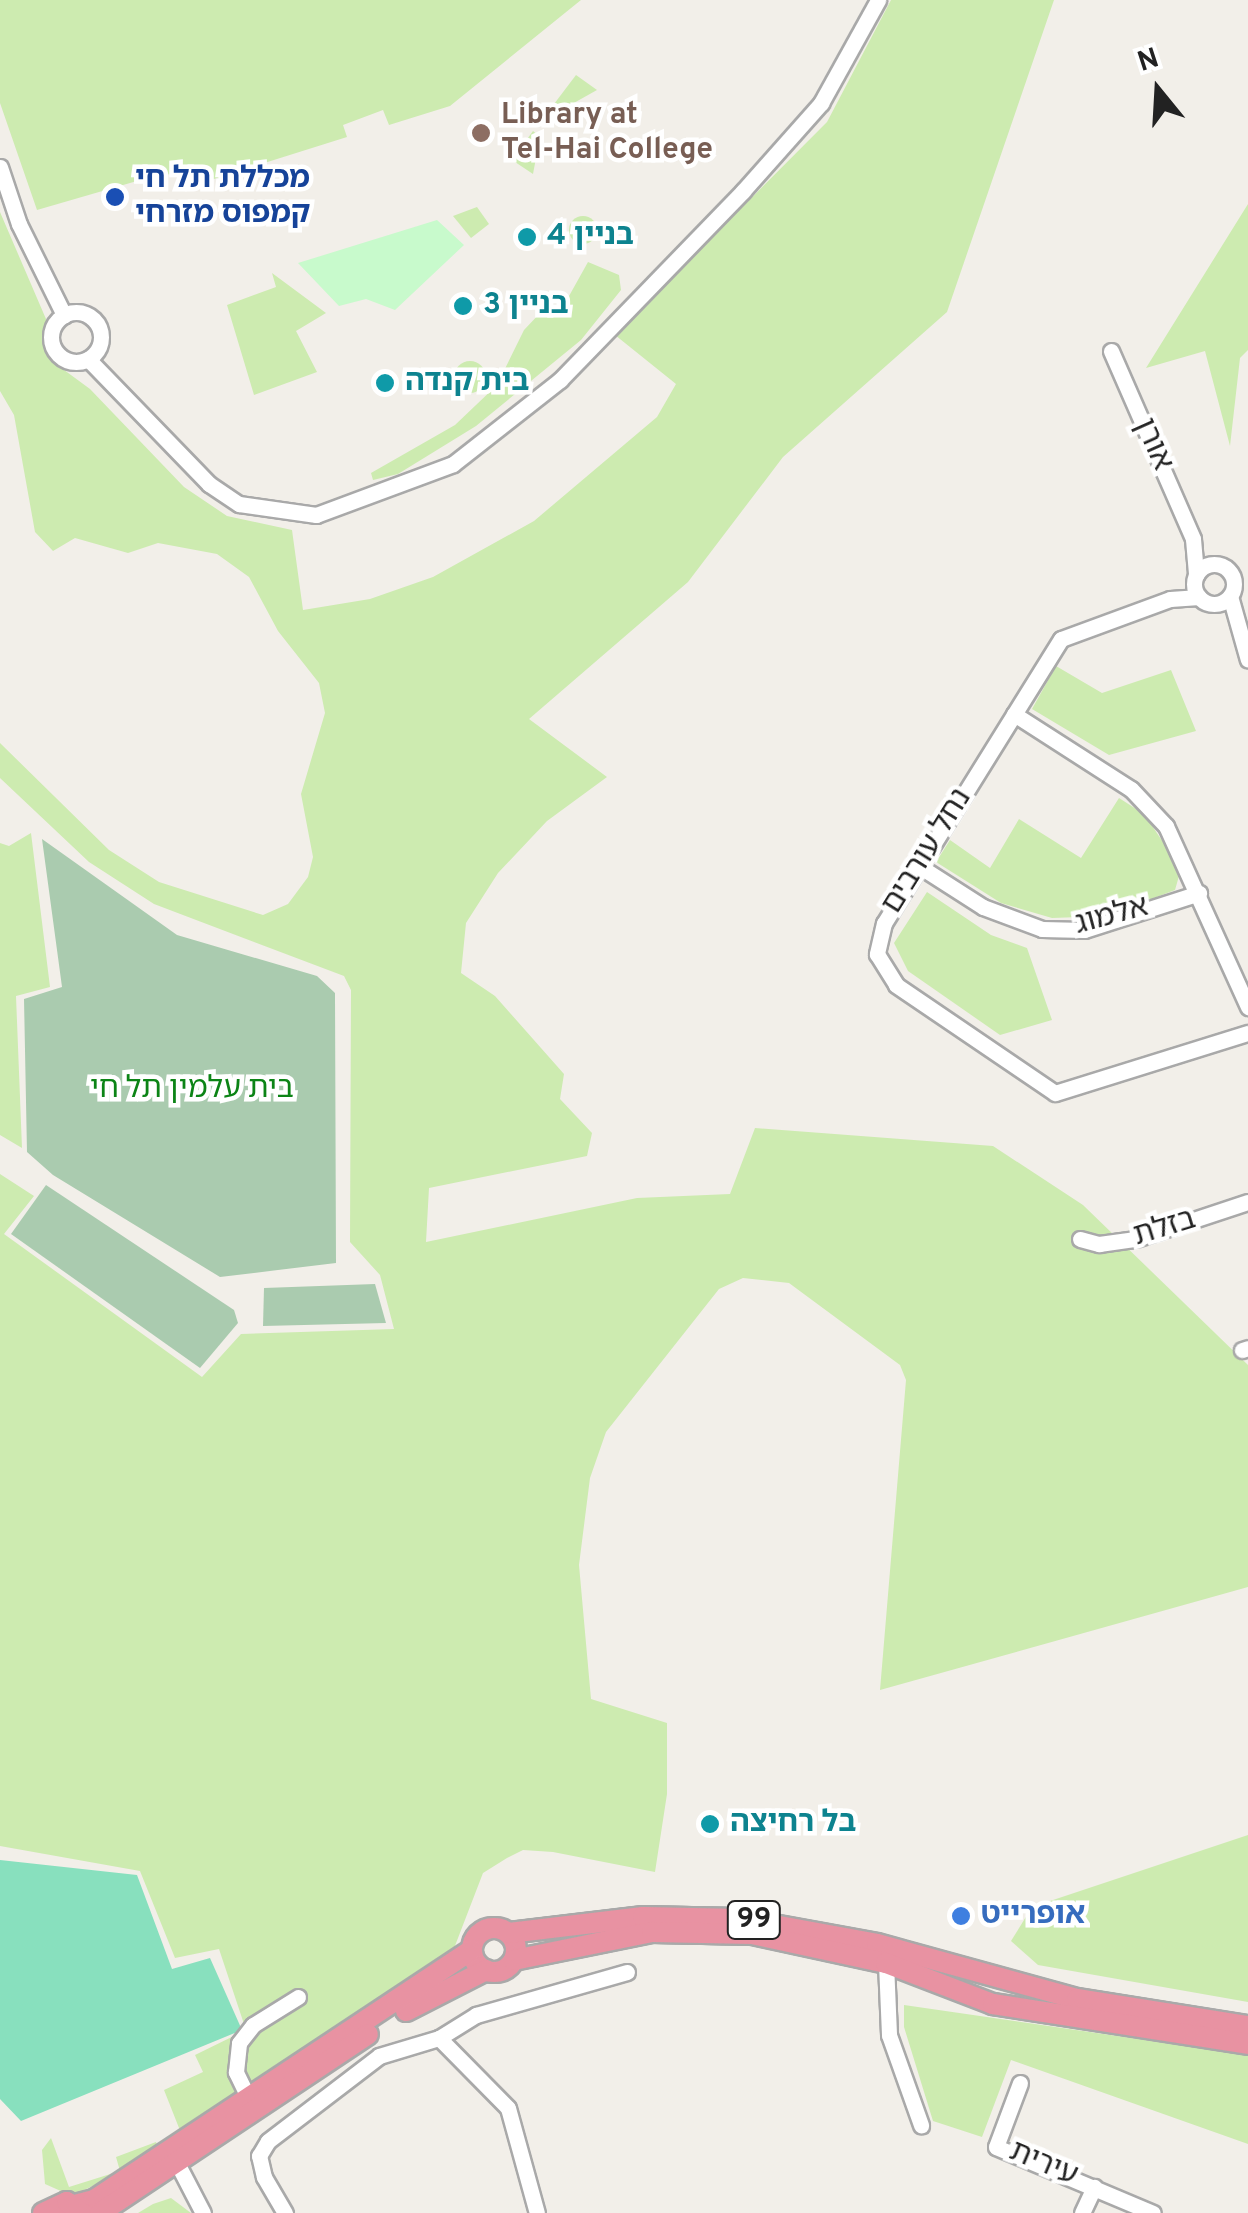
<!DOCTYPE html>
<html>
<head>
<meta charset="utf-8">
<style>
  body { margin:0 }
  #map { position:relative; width:1248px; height:2213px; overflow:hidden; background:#f2efe9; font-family:Overpass,"Noto Sans Hebrew",sans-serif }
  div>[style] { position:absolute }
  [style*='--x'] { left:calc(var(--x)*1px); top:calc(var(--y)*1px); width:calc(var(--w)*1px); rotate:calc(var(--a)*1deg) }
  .grass>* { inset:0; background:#cdebb0 }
  .round { border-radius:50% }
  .cemetery>* { inset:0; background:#aacbaf }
  .park>* { inset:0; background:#c8facc }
  .pitch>* { inset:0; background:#88e0be }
  .roads { filter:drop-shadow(2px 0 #a9a9a9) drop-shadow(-2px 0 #a9a9a9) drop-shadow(0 2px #a9a9a9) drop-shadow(0 -2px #a9a9a9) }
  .minor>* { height:15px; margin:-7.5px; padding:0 7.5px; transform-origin:7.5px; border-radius:7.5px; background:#fff }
  .minor>.ring { margin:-7.5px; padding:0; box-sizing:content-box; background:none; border:15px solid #fff; border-radius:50% }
  .highway>* { height:20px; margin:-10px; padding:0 10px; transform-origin:10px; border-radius:10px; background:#e892a2 }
  .highway>.ring { margin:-10px; padding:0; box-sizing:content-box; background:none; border:20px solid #e892a2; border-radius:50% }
  .dots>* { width:28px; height:28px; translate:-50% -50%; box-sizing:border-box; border:5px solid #fff; border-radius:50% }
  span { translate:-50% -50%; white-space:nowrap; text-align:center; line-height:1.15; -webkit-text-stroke:9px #fff; paint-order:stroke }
  .shield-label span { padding:2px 8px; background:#fff; border:2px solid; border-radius:8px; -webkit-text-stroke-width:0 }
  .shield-label { font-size:28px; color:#222; font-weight:700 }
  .education-label { font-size:30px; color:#785e54; font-weight:700 }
  .left { translate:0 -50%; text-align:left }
  .transit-label { font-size:30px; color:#164399; font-weight:700 }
  .culture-label { font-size:30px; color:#0d838f; font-weight:700 }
  .street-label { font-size:30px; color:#222 }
  .park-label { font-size:30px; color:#0c8416 }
  .shop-label { font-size:30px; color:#366cbe; font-weight:700 }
  .north { position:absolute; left:1108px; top:40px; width:100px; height:100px; -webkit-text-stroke:8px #fff; paint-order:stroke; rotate:342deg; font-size:28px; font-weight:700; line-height:40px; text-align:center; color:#222 }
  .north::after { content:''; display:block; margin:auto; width:35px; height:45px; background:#222; clip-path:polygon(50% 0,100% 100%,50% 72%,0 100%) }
</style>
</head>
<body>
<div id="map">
  <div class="grass">
    <i style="clip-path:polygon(0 0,581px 0,450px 106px,389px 125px,383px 110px,343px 125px,347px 137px,198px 184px,183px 175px,161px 174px,37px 210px,0 103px)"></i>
    <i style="clip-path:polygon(891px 0,1054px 0,947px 312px,783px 457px,688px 582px,529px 719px,607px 777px,547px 821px,498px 873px,466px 923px,461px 973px,495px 996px,564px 1074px,560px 1099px,592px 1133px,587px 1156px,429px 1188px,426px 1242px,637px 1198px,730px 1194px,755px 1128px,993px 1146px,1083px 1205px,1248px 1365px,1248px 1587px,880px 1690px,906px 1380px,900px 1365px,789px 1283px,743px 1278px,719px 1289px,606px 1432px,590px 1478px,579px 1565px,591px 1699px,667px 1723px,667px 1794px,655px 1872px,553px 1852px,523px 1850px,507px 1858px,483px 1873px,453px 1951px,181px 2133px,164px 2090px,203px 2072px,195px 2055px,246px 2030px,219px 1949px,175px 1958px,140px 1871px,0 1846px,0 1174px,34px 1196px,4px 1234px,202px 1377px,241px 1334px,394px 1329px,380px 1275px,350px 1242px,351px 990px,344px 976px,154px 904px,89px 862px,0 778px,0 743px,109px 850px,159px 882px,263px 915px,288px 904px,308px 877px,313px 857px,301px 794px,325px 713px,319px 683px,278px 631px,249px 577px,217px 554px,158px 543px,128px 553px,75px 538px,53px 551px,35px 532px,14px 415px,0 391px,0 212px,46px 319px,56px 364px,90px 389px,184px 487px,227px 516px,292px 530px,303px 610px,370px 599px,433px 577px,534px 521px,657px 417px,676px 384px,615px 335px,827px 122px)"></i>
    <i style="clip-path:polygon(576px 75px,597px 90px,556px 113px,551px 108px)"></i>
    <i style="clip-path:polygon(533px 131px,540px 137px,533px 174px,512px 160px)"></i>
    <i style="clip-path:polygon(1248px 204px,1248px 350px,1240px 358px,1230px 446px,1205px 351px,1146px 368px)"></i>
    <i style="clip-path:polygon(477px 207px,489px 224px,471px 238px,453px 216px)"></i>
    <i class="round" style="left:569px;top:216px;width:28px;height:28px"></i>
    <i style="clip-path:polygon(588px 262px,619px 275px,621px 290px,581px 340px,476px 426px,398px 474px,373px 480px,371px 473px,455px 425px,497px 385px,524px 330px,542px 311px,564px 305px)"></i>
    <i style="clip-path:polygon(272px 273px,326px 313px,296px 331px,317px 372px,254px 395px,227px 305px,276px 287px)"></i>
    <i class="round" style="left:454px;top:361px;width:32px;height:32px"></i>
    <i style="clip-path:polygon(1056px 666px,1102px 693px,1171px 670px,1196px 731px,1109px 755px,1032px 709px)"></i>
    <i style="clip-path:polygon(1119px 798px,1144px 814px,1163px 842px,1179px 876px,1175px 890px,1107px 916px,1052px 918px,1001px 903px,936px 862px,950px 840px,990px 868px,1019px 819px,1081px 858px)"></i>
    <i style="clip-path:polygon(31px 833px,50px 987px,16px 996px,22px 1148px,0 1135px,0 843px,9px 846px)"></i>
    <i style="clip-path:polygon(927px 892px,991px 935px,1027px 948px,1052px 1020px,1000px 1035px,908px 971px,894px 943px)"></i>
    <i style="clip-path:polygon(1248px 1835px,1248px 2002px,1038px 1965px,1011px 1941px,1032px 1907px)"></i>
    <i style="clip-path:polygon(904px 2005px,1248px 2055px,1248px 2144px,1011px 2060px,982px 2137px,933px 2121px,904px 2027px)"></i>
    <i style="clip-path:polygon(51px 2138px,69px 2187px,120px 2171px,116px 2157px,156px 2142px,160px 2153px,72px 2196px,45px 2184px,42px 2150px)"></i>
    <i style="clip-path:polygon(171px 2198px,191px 2213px,138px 2213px,153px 2204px)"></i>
  </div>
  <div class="cemetery">
    <i style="clip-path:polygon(42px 839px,177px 935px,317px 976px,335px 993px,336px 1263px,220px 1277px,53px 1175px,27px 1152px,24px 999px,62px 987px)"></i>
    <i style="clip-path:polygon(46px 1185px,234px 1310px,238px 1323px,200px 1368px,11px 1234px)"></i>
    <i style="clip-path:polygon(375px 1284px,386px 1323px,263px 1326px,264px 1288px)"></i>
  </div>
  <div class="park">
    <i style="clip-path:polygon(437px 220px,464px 245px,395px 310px,366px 299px,339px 306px,298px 263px)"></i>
  </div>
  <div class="pitch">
    <i style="clip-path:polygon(0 1860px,137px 1875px,172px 1969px,210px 1958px,242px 2030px,21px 2121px,0 2099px)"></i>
  </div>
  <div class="roads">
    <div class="minor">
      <i style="--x:0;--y:167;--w:60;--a:71.6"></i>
      <i style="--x:19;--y:224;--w:102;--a:63.7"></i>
      <i class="ring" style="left:51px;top:312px;width:35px;height:35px"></i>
      <i style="--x:1111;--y:351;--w:205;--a:66.4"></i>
      <i style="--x:1193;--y:539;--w:36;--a:85"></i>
      <i style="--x:88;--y:359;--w:174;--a:45.9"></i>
      <i style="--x:209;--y:484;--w:36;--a:34"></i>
      <i style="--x:239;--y:504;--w:78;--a:8.1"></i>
      <i style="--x:316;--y:515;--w:146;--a:-20.4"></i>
      <i style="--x:453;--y:464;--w:136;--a:-38.1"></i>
      <i style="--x:560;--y:380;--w:263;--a:-45.9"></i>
      <i style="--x:743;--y:191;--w:118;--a:-48.4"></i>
      <i style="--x:821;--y:103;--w:118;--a:-61"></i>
      <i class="ring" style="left:1194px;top:564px;width:25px;height:25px"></i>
      <i style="--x:1230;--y:596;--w:66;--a:74.3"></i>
      <i style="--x:1199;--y:597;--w:29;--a:176"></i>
      <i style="--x:1170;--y:599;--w:116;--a:159.8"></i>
      <i style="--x:1061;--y:639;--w:335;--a:121.9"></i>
      <i style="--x:884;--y:923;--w:32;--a:103"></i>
      <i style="--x:877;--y:954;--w:36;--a:58"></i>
      <i style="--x:896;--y:985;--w:192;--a:34.2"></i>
      <i style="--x:1055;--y:1093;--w:202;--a:-17.3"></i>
      <i style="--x:1014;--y:714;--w:139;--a:32.7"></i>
      <i style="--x:1131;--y:789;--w:51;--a:46.6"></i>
      <i style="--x:1166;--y:826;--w:199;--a:65.6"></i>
      <i style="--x:919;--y:866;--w:76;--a:32.6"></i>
      <i style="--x:983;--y:907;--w:63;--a:20.4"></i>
      <i style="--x:1042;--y:929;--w:42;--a:1.4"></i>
      <i style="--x:1084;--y:930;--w:121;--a:-17.8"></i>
      <i style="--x:1080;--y:1239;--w:20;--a:15"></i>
      <i style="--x:1099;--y:1244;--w:37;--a:-8"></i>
      <i style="--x:1136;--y:1239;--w:118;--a:-18.3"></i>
      <i style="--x:1242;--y:1350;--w:6;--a:-18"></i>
      <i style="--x:886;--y:1963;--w:72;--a:87.6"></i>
      <i style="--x:889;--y:2035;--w:96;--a:70.4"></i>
      <i style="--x:439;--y:2038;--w:98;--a:45.4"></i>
      <i style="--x:508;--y:2108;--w:109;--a:74.6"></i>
      <i style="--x:1020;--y:2083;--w:68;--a:110.6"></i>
      <i style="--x:996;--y:2147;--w:170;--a:22.8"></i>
      <i style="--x:248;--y:2097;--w:28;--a:-116"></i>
      <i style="--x:236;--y:2072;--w:29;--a:-84"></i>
      <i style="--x:239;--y:2043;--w:23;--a:-52"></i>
      <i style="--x:253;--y:2025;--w:53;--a:-31.9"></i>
      <i style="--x:177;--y:2163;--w:56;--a:62.5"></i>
      <i style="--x:285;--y:2213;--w:42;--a:-120.3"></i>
      <i style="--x:264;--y:2177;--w:22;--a:-103"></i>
      <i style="--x:259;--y:2156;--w:17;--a:-59"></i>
      <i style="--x:268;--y:2141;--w:140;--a:-37.4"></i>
      <i style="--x:379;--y:2056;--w:63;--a:-16.7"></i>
      <i style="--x:439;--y:2038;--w:44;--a:-31.9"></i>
      <i style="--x:476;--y:2015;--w:157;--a:-15.9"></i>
      <i style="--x:1082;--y:2213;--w:29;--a:-65"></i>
    </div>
    <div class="highway">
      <i class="ring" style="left:472px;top:1928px;width:24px;height:24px"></i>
      <i style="--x:509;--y:1933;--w:135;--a:-6.8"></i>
      <i style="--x:643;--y:1917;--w:98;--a:1.2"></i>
      <i style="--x:741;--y:1919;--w:138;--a:10.4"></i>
      <i style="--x:877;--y:1944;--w:207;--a:15.4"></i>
      <i style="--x:1077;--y:1999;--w:173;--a:9"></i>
      <i style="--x:514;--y:1960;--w:141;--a:-11.5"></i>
      <i style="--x:652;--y:1932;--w:100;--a:1.1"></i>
      <i style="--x:752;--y:1934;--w:137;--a:12.2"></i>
      <i style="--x:886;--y:1963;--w:115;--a:21"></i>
      <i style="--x:993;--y:2004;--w:258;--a:8.9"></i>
      <i style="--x:406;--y:2011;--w:90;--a:-27.1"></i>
      <i style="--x:75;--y:2205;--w:20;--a:-15"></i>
      <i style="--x:94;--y:2200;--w:453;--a:-33.5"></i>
      <i style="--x:43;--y:2213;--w:26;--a:-25"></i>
      <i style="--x:67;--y:2202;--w:19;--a:36"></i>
      <i style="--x:100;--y:2213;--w:322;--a:-33.7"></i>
    </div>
  </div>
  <div class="dots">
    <i style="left:481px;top:133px;background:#8d6e63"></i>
    <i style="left:115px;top:197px;background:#1a4fb4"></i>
    <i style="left:527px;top:237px;background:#0f9aa8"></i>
    <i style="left:463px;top:306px;background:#0f9aa8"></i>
    <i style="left:385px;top:383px;background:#0f9aa8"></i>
    <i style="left:710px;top:1824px;background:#0f9aa8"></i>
    <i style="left:961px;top:1916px;background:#3f7fe0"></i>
  </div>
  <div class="shield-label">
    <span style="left:754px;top:1920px">99</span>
  </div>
  <div class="education-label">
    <span class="left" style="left:501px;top:133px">Library at<br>Tel-Hai College</span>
  </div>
  <div class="transit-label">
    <span class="left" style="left:135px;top:197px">מכללת תל חי<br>קמפוס מזרחי</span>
  </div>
  <div class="culture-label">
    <span class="left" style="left:547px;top:237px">בניין 4</span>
    <span class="left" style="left:483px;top:306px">בניין 3</span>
    <span class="left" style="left:405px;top:383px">בית קנדה</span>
    <span class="left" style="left:730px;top:1824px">בל רחיצה</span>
  </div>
  <div class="street-label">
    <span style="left:1152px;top:445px;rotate:66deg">אורן</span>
    <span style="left:928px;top:852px;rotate:-58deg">נחל עורבים</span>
    <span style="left:1112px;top:917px;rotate:-15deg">אלמוג</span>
    <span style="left:1165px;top:1229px;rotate:-17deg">בזלת</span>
    <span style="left:1043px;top:2165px;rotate:23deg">עירית</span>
  </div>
  <div class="park-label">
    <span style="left:192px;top:1090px">בית עלמין תל חי</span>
  </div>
  <div class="shop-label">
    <span class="left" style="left:981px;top:1916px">אופרייט</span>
  </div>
  <div class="north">N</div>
</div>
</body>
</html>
